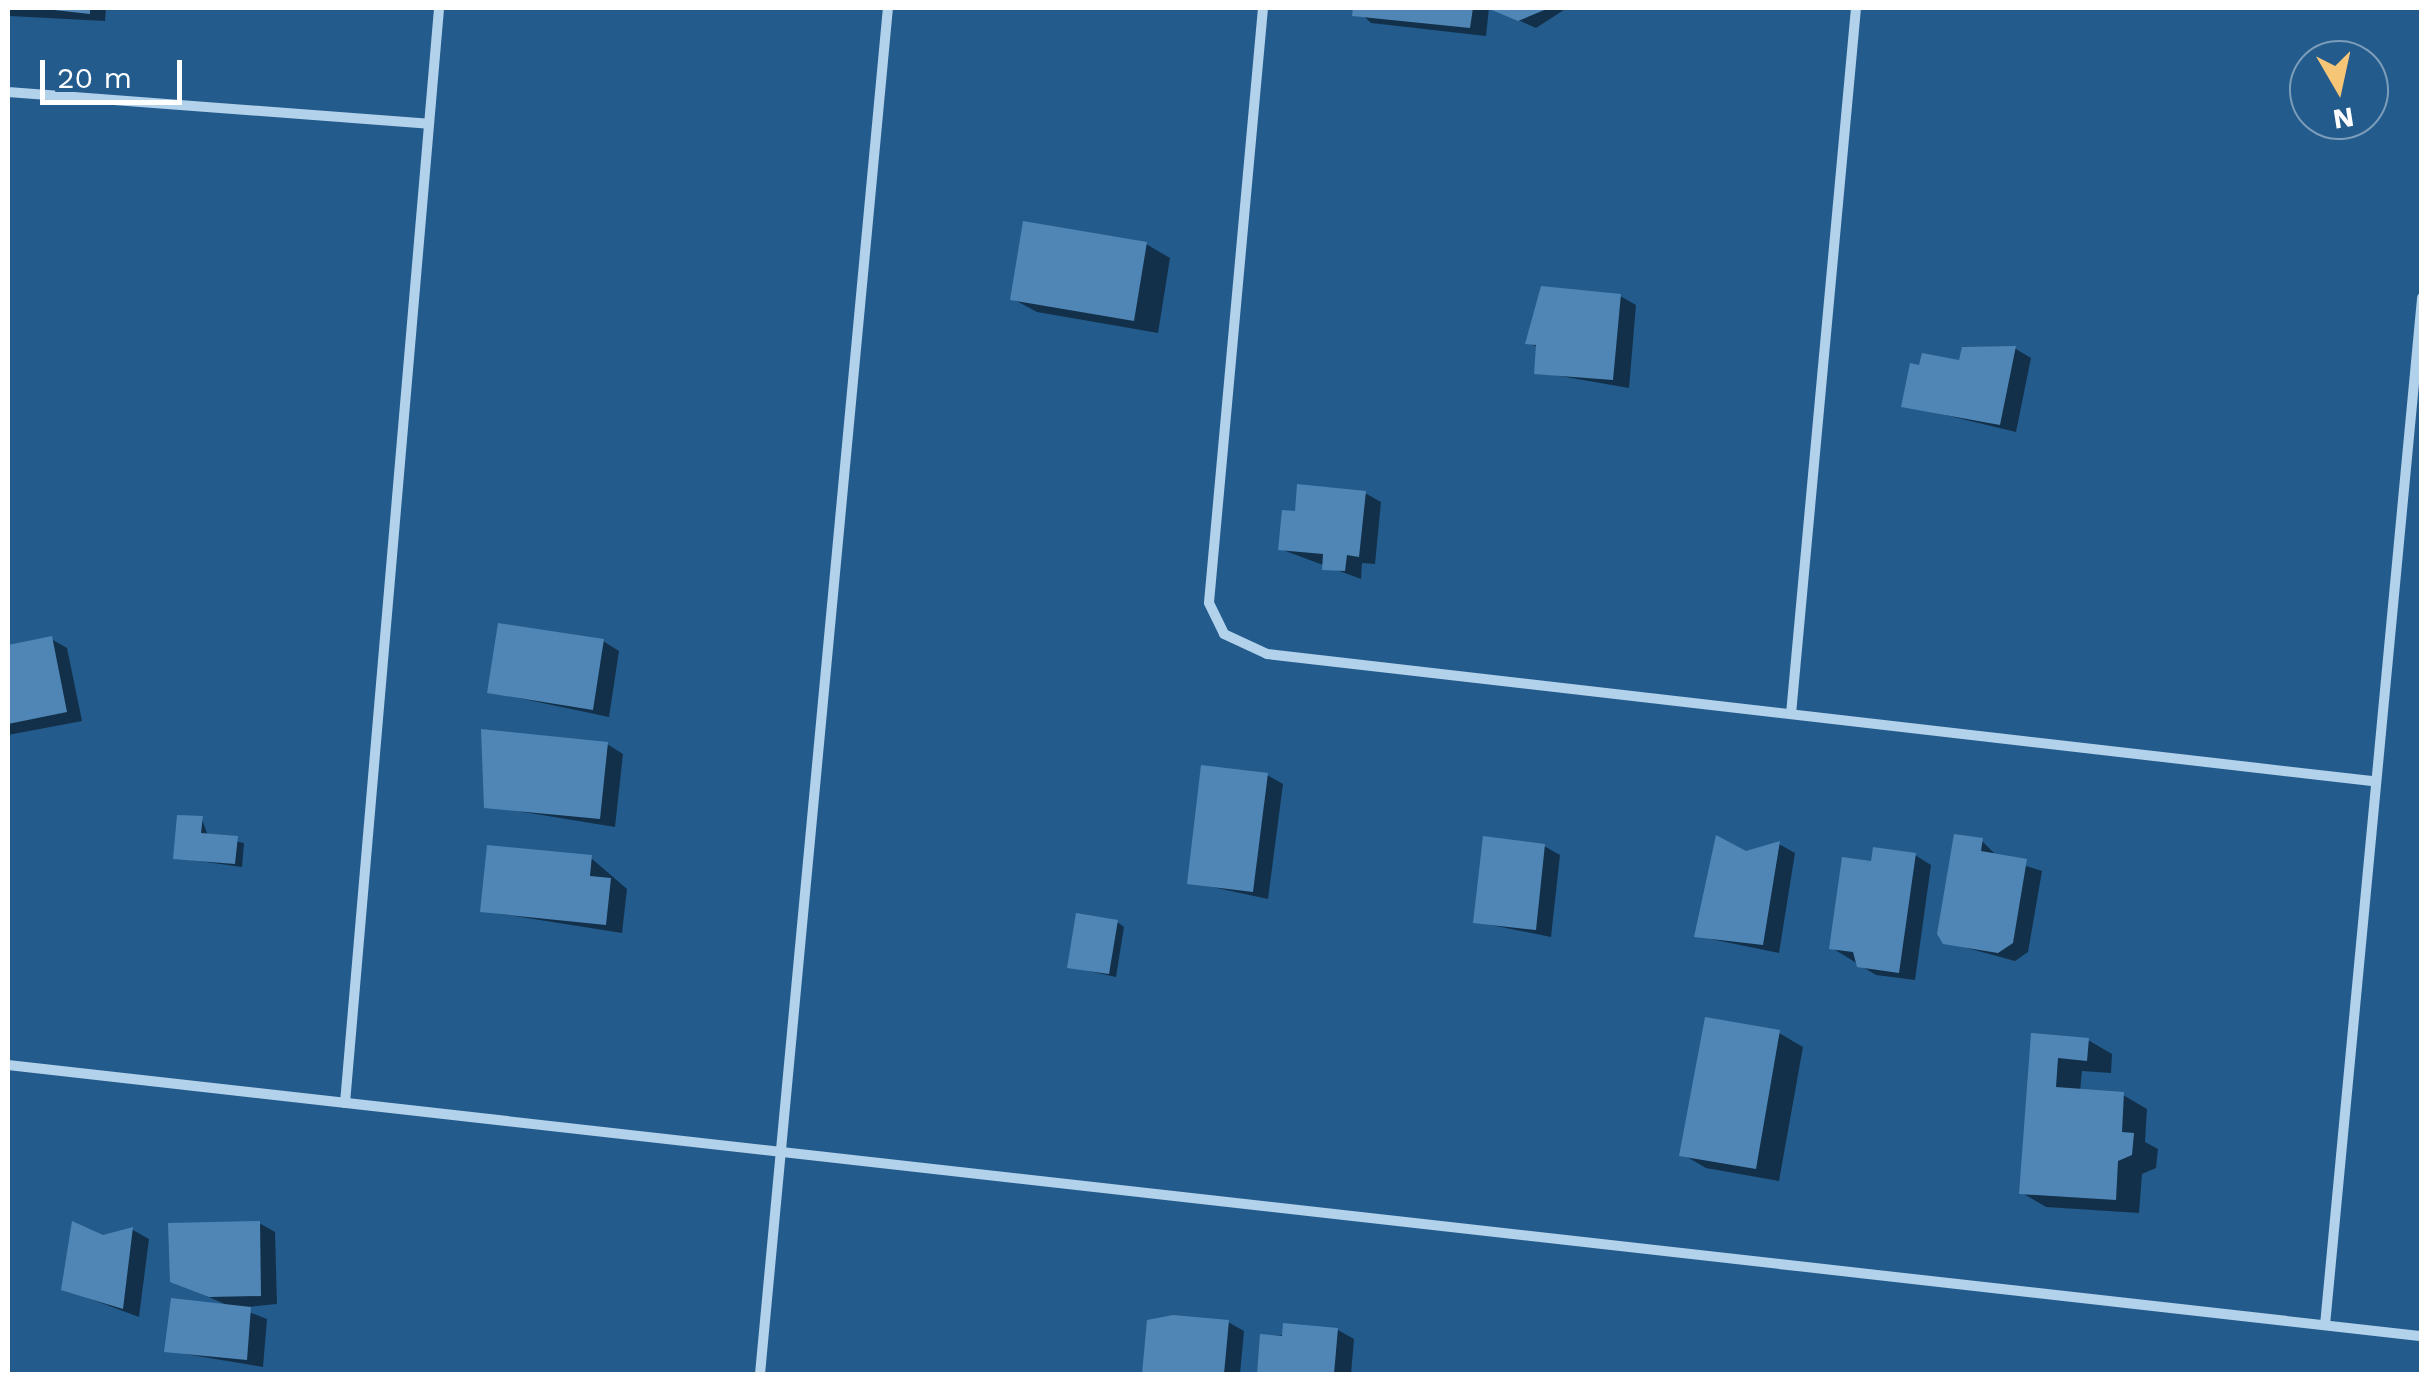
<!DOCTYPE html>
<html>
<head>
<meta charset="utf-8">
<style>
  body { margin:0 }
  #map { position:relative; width:2429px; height:1382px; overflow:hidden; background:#235b8c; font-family:"Work Sans",sans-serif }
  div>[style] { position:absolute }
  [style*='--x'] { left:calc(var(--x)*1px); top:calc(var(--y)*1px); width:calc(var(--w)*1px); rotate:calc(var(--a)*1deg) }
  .shadow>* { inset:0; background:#0007 }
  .building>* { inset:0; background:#5086b5 }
  .minor>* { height:10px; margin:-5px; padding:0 5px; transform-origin:5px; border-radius:5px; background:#b2d1eb }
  span { translate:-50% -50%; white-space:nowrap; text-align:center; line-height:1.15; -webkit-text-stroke:8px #235b8c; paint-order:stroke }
  .frame { position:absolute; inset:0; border:10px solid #fff; pointer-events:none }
  .north { position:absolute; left:2289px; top:40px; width:100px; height:100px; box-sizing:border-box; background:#235b8c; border:2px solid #7b9dba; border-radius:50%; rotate:171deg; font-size:28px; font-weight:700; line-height:40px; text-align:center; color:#fff }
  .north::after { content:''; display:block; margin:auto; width:35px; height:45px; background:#f6c575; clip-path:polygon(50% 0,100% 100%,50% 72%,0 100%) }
  .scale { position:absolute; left:40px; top:60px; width:142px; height:45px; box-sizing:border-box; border:5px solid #fff; border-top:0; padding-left:12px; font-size:30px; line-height:35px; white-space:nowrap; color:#fff; -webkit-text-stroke:8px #235b8c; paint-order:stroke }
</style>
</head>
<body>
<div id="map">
  <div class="shadow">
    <i style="clip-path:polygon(8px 8px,106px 8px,105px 21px,10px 16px)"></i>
    <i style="clip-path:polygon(1355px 8px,1489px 8px,1486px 36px,1371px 23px)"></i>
    <i style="clip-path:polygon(1491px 8px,1567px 8px,1536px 28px)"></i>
    <i style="clip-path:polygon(1146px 244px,1170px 258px,1158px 333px,1037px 312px,1013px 299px)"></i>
    <i style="clip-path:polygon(1620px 296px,1636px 305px,1629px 388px,1537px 372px,1539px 348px,1528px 342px)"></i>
    <i style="clip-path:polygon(2016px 349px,2031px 358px,2016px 432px,1904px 405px,1961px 363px,1964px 350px)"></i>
    <i style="clip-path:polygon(1365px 493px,1381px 502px,1375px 564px,1362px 563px,1361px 579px,1280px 549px,1297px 514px)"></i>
    <i style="clip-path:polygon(51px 639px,67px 648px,82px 721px,8px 735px,8px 647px)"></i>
    <i style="clip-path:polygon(603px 641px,619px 651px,609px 717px,490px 692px)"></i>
    <i style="clip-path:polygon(607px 744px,623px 754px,615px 827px,486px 806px)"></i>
    <i style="clip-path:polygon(1267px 775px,1283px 784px,1268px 899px,1189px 882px)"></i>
    <i style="clip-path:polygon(202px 819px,208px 836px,244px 843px,242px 867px,176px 858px)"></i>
    <i style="clip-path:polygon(1982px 841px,1998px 857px,2042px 871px,2028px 952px,2015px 961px,1945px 942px)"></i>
    <i style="clip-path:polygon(1779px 844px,1795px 853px,1779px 953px,1696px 936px,1746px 853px)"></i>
    <i style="clip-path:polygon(1544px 846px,1560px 855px,1551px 937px,1476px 922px)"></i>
    <i style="clip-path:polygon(1915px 855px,1931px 865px,1915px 980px,1876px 975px,1832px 948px,1873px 864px)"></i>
    <i style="clip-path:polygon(591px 858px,627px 889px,622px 933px,482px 911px)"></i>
    <i style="clip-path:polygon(1117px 922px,1124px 927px,1116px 977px,1070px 967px)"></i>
    <i style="clip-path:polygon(1779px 1033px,1803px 1047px,1779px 1181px,1706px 1168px,1682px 1154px)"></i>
    <i style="clip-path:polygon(2033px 1036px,2088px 1040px,2112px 1054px,2111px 1073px,2082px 1071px,2080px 1092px,2123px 1095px,2147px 1109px,2145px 1142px,2158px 1149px,2156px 1168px,2142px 1174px,2139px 1213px,2046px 1207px,2022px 1193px)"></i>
    <i style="clip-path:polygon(259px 1223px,275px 1232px,277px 1304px,238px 1308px,267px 1319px,263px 1367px,167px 1351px,227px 1305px,172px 1281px)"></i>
    <i style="clip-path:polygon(133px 1230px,149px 1239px,139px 1317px,64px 1289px,103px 1238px)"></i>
    <i style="clip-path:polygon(1149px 1322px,1228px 1322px,1244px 1331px,1240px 1374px,1145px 1374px)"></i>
    <i style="clip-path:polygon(1338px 1330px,1354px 1339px,1351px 1374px,1259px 1374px,1263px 1337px)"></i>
  </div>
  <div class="building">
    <i style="clip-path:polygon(36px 8px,90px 8px,90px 14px)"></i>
    <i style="clip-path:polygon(1353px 8px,1473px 8px,1470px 28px,1352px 16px)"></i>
    <i style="clip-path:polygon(1487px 8px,1549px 8px,1518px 21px)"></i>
    <i style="clip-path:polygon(1023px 221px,1147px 242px,1134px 321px,1010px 300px)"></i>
    <i style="clip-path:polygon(1541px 286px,1621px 294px,1613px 380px,1534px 374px,1536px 345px,1525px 344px)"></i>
    <i style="clip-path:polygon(2016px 346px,2000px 425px,1901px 407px,1910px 363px,1919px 365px,1922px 353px,1959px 360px,1962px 347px)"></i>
    <i style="clip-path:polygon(1297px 484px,1366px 491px,1359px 557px,1347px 555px,1345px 571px,1322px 570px,1323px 554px,1278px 550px,1282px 510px,1295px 511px)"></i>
    <i style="clip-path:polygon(498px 623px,604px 639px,593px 710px,487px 693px)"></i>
    <i style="clip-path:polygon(52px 636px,67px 712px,8px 724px,8px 645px)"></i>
    <i style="clip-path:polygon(481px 729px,608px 742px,600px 819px,484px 808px)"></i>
    <i style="clip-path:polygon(1201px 765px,1268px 773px,1253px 892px,1187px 884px)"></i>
    <i style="clip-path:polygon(177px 815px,203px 816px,201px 833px,238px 836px,235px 864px,173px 859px)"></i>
    <i style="clip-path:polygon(1954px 834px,1983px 838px,1981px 851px,2027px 859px,2013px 943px,1998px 953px,1943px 944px,1937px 934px)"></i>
    <i style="clip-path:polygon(1716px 835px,1746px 851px,1780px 841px,1763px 945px,1694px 937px)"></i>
    <i style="clip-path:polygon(1483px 836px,1545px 844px,1536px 930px,1473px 923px)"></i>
    <i style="clip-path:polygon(487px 845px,592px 855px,590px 876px,611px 878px,606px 925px,480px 912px)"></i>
    <i style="clip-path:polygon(1873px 847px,1916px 853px,1899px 973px,1857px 967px,1853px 952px,1829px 949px,1842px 857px,1871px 861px)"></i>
    <i style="clip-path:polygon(1076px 913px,1118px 920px,1109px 974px,1067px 968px)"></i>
    <i style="clip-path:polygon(1705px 1017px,1780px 1030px,1756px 1169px,1679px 1156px)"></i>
    <i style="clip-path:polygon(2031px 1033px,2089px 1038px,2087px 1061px,2058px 1058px,2056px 1087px,2124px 1092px,2122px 1132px,2134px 1133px,2132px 1155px,2118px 1161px,2116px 1200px,2019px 1194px)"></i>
    <i style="clip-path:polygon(72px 1221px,103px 1235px,133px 1227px,123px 1309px,61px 1290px)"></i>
    <i style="clip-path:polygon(260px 1221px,261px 1296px,209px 1297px,170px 1282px,168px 1223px)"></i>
    <i style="clip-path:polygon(171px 1298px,251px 1307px,247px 1360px,164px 1352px)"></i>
    <i style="clip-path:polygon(1173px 1315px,1229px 1320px,1224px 1374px,1142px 1374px,1147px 1320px)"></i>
    <i style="clip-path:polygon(1283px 1323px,1338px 1328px,1334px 1374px,1257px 1374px,1260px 1334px,1282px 1336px)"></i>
  </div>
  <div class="minor">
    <i style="--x:1263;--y:8;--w:597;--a:95.19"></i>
    <i style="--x:1209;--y:603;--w:34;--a:64"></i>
    <i style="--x:1224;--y:634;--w:47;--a:24.9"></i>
    <i style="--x:1267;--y:654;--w:1112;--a:6.56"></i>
    <i style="--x:8;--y:92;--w:422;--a:4.3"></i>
    <i style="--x:1791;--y:714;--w:709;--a:-84.74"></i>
    <i style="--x:8;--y:1065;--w:2429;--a:6.41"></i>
    <i style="--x:345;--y:1103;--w:1099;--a:-85.09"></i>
    <i style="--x:2325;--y:1325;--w:1032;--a:-84.6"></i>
    <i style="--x:760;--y:1374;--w:1372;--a:-84.65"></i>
  </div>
  <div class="frame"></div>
  <div class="north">N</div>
  <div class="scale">20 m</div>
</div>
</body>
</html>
